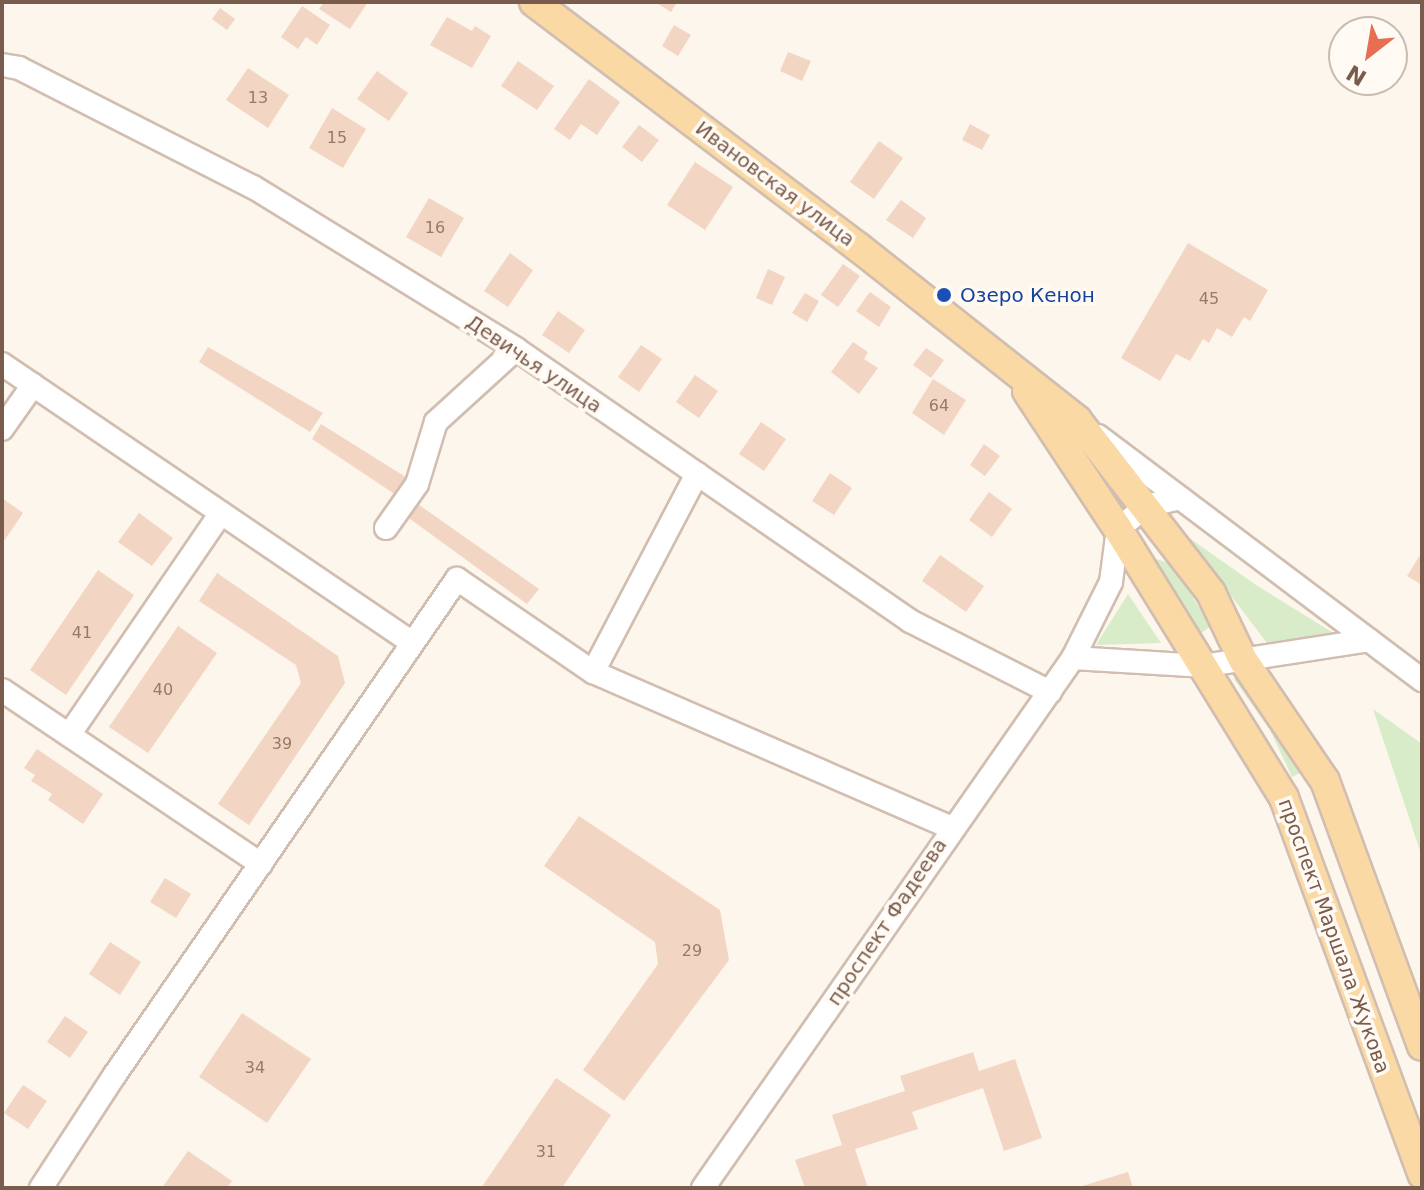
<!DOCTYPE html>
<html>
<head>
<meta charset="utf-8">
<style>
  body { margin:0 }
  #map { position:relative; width:1424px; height:1190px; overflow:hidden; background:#fdf6ec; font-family:"DejaVu Sans",sans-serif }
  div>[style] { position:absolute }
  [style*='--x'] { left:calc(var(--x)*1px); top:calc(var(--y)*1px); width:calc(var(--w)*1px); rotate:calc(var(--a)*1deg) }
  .green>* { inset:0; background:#d8ecc9 }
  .building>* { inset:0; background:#f3d5c3 }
  .roads { filter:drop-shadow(2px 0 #d1beb0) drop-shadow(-2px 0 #d1beb0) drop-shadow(0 2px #d1beb0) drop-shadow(0 -2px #d1beb0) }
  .minor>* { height:22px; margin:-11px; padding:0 11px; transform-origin:11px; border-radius:11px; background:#fff }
  .major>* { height:28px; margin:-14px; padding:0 14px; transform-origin:14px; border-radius:14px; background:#fbd9a5 }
  .dots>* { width:22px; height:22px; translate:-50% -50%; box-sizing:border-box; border:4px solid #fffaf3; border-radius:50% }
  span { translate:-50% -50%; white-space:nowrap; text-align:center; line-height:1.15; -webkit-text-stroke:7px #fffaf3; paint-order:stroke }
  .number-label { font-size:16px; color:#987a6a }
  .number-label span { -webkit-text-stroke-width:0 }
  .street-label { font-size:20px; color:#7a5c4d }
  .transit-label { font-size:20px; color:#164399 }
  .left { translate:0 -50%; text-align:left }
  .frame { position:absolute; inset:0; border:4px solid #7a5c4d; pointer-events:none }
  .north { position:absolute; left:1328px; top:16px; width:80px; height:80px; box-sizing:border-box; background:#fffaf3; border:2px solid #cabbb1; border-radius:50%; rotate:211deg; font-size:22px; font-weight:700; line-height:32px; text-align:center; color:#7a5c4d }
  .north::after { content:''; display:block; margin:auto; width:28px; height:36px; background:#e76f51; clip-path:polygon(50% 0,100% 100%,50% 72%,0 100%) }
</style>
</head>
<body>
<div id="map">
  <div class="green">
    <i style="clip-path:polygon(1185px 535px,1256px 585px,1335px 634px,1276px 655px)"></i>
    <i style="clip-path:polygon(1156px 559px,1172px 564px,1211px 626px,1200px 634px,1156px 570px)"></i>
    <i style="clip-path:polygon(1128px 594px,1161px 643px,1096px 645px)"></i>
    <i style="clip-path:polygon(1246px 675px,1304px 771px,1292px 777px,1270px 730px,1234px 679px)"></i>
    <i style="clip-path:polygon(1373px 709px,1422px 744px,1422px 857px)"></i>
  </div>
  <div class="building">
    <i style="clip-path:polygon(324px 2px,368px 2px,350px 29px,319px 9px)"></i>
    <i style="clip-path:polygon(655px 2px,677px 2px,671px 12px)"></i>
    <i style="clip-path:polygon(302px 6px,330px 25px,317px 45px,306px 37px,298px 49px,281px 37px)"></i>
    <i style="clip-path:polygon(220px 8px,235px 19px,227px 30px,212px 19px)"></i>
    <i style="clip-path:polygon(447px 17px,472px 31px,475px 26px,491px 36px,472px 68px,430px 45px)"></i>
    <i style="clip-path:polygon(674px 25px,691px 35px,678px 56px,662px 46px)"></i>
    <i style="clip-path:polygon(788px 52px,811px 61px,802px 81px,780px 71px)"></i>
    <i style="clip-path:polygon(518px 61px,554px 86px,537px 110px,501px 86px)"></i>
    <i style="clip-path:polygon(248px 68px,289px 95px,268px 128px,226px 100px)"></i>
    <i style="clip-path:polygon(377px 71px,408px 93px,389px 121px,357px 99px)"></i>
    <i style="clip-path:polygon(589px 79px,620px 102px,597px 135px,581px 124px,570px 140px,554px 129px)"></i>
    <i style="clip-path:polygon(332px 108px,366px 129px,343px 168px,309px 148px)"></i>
    <i style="clip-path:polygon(970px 124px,990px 135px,982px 150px,962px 140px)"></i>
    <i style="clip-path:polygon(639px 125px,659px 140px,642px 162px,622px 147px)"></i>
    <i style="clip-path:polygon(879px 141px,903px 158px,874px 199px,850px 182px)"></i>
    <i style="clip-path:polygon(695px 162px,733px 187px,705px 230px,667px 205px)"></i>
    <i style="clip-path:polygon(429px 198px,464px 218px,441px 257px,406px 237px)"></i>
    <i style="clip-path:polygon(901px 200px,926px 218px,913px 238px,886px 220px)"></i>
    <i style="clip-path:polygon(1188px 243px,1268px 290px,1250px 321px,1244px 317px,1232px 337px,1217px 328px,1209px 343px,1203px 339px,1190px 361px,1176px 354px,1160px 381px,1121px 358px)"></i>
    <i style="clip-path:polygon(510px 253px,533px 270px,508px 307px,484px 291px)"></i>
    <i style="clip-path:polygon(843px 264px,860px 276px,838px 307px,821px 295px)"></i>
    <i style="clip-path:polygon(768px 269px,785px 277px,772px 305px,756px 298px)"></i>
    <i style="clip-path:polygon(870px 292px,891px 307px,879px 327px,856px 311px)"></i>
    <i style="clip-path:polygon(805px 293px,819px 301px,807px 322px,792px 313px)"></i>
    <i style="clip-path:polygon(558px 311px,585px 330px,569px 353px,542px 335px)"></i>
    <i style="clip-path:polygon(853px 342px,868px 352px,864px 359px,878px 368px,859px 394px,831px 372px)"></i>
    <i style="clip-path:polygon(641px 345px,662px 359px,639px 392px,618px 377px)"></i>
    <i style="clip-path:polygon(208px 347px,323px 413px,310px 432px,199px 362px)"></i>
    <i style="clip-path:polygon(926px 348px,944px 360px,931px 378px,913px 365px)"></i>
    <i style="clip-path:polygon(695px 375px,718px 391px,699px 418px,676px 402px)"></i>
    <i style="clip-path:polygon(933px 379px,966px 400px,944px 435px,912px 413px)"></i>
    <i style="clip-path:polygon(761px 422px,786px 439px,764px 471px,739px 454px)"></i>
    <i style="clip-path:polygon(321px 424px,412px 481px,399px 497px,312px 439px)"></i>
    <i style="clip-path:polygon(984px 444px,1000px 456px,985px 476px,970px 465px)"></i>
    <i style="clip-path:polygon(830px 473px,852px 488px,834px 515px,812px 501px)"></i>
    <i style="clip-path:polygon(989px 492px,1012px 509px,992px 537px,969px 520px)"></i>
    <i style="clip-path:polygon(2px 498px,23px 513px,2px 544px)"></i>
    <i style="clip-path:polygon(412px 500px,539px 589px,527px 604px,406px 516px)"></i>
    <i style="clip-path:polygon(139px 513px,173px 538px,152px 566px,118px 542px)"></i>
    <i style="clip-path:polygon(1422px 552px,1422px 585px,1407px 576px)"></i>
    <i style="clip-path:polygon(940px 555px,984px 586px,966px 612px,922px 581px)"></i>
    <i style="clip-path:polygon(98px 570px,134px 595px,66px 695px,30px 670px)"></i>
    <i style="clip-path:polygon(217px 573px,338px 656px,345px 683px,249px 825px,218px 804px,301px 683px,296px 665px,199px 601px)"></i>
    <i style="clip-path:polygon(178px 626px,217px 653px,148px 753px,109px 727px)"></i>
    <i style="clip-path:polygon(37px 749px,103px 794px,83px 824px,48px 800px,52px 794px,31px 781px,35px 775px,24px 768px)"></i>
    <i style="clip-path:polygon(579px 816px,720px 910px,729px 960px,624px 1101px,583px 1070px,658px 964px,655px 942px,544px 866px)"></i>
    <i style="clip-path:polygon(165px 878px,191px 894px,176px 918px,150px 902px)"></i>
    <i style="clip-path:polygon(110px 942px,141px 962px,120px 995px,89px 974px)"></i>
    <i style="clip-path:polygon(242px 1013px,311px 1059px,267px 1123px,199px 1077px)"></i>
    <i style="clip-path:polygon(65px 1016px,88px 1032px,70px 1058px,47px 1042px)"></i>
    <i style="clip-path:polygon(973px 1052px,979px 1071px,1015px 1059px,1042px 1138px,1004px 1151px,983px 1088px,912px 1112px,918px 1129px,855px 1149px,868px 1188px,805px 1188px,795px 1160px,842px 1145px,832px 1115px,905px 1091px,900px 1076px)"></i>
    <i style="clip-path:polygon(556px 1078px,611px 1115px,562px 1188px,481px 1188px)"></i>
    <i style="clip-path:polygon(23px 1085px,47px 1101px,28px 1129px,4px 1113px)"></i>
    <i style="clip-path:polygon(188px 1151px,232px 1181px,227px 1188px,162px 1188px)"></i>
    <i style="clip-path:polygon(1128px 1172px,1133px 1188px,1079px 1188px,1079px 1187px)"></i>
  </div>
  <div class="roads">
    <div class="minor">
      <i style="--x:2;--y:65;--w:17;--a:10"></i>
      <i style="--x:19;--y:68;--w:263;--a:27"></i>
      <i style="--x:253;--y:187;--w:309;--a:31.6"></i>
      <i style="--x:516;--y:349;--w:479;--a:34.6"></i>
      <i style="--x:910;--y:621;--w:157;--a:26.9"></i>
      <i style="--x:2;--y:364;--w:496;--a:34.2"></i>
      <i style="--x:2;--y:429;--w:54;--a:-54.8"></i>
      <i style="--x:1098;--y:436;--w:406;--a:37"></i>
      <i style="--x:386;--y:528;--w:54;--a:-54.8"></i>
      <i style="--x:417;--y:484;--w:65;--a:-73"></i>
      <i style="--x:436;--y:422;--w:108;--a:-42.4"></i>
      <i style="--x:1073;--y:658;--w:129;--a:3.5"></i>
      <i style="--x:1202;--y:666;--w:169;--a:-8.8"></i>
      <i style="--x:593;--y:672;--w:224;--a:-62.3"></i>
      <i style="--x:2;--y:690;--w:312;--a:33.9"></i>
      <i style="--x:69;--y:735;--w:269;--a:-55.6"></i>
      <i style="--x:41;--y:1188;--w:134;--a:-56.9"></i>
      <i style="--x:114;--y:1076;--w:604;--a:-55.39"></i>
      <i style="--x:457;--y:579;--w:165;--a:34.4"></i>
      <i style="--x:593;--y:672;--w:391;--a:23.5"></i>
      <i style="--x:703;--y:1188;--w:646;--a:-55.08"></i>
      <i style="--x:1073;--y:658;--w:85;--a:-63.4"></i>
      <i style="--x:1111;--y:582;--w:53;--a:-82.5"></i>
      <i style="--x:1118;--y:529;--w:36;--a:-39"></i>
      <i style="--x:1146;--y:506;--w:35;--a:-13"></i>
    </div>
    <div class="major">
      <i style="--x:534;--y:2;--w:406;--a:37.1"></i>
      <i style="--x:858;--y:247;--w:279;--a:38.3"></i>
      <i style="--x:1077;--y:420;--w:219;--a:52.2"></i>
      <i style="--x:1211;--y:593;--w:74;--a:64.5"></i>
      <i style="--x:1243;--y:660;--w:146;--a:55.9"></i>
      <i style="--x:1325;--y:781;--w:282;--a:69.9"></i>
      <i style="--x:1027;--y:391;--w:165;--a:56.6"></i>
      <i style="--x:1118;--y:529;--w:316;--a:58.3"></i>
      <i style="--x:1284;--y:798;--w:401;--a:69.8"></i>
    </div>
  </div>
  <div class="dots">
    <i style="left:944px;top:295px;background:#1a4fb4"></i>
  </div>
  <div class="number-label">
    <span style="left:258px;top:98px">13</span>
    <span style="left:337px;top:138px">15</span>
    <span style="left:435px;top:228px">16</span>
    <span style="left:1209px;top:299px">45</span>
    <span style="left:939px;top:406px">64</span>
    <span style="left:82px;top:633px">41</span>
    <span style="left:163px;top:690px">40</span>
    <span style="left:282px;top:744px">39</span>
    <span style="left:692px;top:951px">29</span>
    <span style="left:255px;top:1068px">34</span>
    <span style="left:546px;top:1152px">31</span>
  </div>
  <div class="street-label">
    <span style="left:775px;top:184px;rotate:37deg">Ивановская улица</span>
    <span style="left:534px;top:364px;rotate:34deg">Девичья улица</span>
    <span style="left:887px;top:922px;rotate:-56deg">проспект Фадеева</span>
    <span style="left:1334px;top:936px;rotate:70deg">проспект Маршала Жукова</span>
  </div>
  <div class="transit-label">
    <span class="left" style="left:960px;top:295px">Озеро Кенон</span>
  </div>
  <div class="frame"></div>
  <div class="north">N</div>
</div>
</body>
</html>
